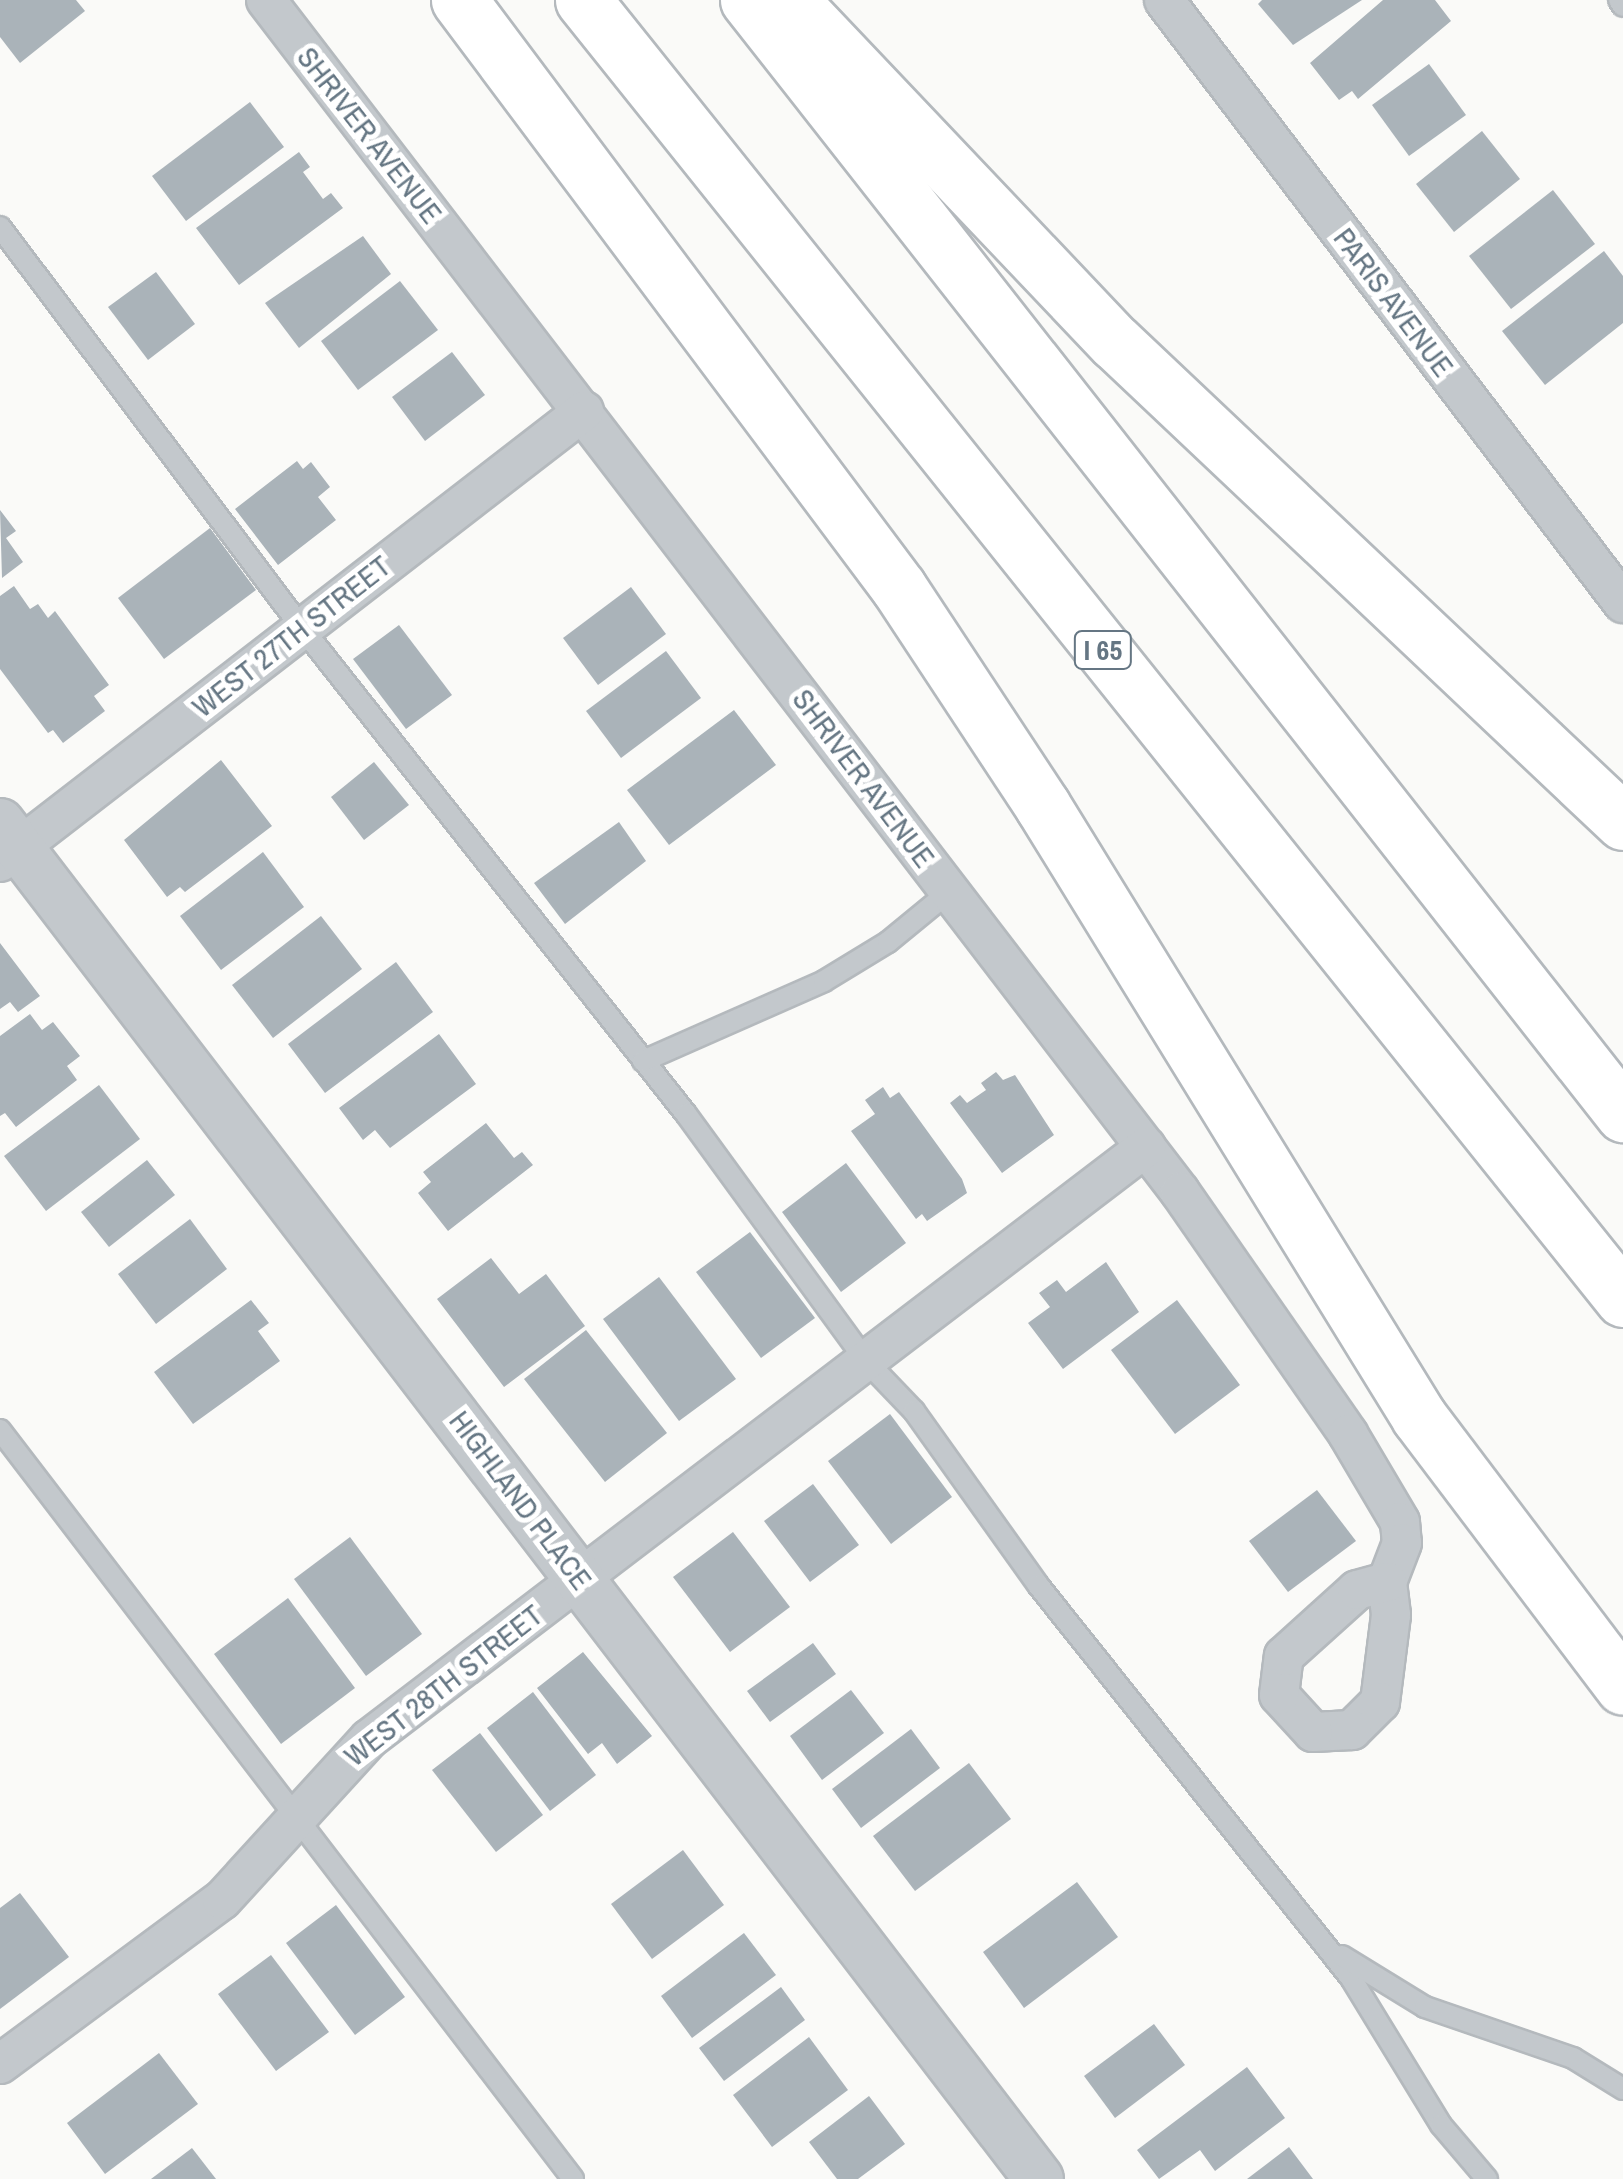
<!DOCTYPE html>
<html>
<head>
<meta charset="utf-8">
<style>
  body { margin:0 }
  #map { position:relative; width:1623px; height:2179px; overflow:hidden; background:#fafaf8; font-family:"Archivo Narrow",sans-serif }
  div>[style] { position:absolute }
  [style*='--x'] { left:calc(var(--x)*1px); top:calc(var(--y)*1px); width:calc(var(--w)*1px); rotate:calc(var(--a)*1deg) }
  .building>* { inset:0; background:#aab3b9 }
  .roads { filter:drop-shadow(2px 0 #b4b9bd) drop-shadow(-2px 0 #b4b9bd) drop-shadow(0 2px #b4b9bd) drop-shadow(0 -2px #b4b9bd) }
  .service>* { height:20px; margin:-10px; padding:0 10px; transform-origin:10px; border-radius:10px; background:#c3c8cc }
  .minor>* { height:38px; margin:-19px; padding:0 19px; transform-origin:19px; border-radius:19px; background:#c3c8cc }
  .tertiary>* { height:48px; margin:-24px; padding:0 24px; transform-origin:24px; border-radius:24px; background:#c3c8cc }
  .motorway>* { height:55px; margin:-27.5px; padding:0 27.5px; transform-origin:27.5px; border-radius:27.5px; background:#fff }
  span { translate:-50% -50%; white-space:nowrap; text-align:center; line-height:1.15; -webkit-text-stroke:10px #fff; paint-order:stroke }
  .shield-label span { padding:2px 8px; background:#fff; border:2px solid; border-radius:8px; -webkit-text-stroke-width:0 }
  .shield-label { font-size:28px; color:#657683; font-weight:700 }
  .street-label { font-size:30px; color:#657683 }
</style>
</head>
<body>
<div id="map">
  <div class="building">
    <i style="clip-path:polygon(0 0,76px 0,85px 11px,20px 63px,0 37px)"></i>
    <i style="clip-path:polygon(1262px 0,1362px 0,1293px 45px,1258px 4px)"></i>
    <i style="clip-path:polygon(1383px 0,1435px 0,1451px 21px,1358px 99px,1352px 91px,1339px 100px,1310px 63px)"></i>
    <i style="clip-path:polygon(1429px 64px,1466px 115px,1409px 156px,1372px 105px)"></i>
    <i style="clip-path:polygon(250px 102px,284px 147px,186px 221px,152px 176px)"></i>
    <i style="clip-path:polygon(1482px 131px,1520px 179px,1454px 232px,1416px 184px)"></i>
    <i style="clip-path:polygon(299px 152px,310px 167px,303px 172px,323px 199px,331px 193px,343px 208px,239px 285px,196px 228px)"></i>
    <i style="clip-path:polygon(1553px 190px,1595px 244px,1511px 309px,1469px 256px)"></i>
    <i style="clip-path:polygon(363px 236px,391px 274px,299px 348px,265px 303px)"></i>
    <i style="clip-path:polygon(1604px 251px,1623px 276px,1623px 323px,1545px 385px,1502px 331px)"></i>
    <i style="clip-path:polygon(156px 272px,195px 324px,148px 360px,108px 307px)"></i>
    <i style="clip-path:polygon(400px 281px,438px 330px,358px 390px,321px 341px)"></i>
    <i style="clip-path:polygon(452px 352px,485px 395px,425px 441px,392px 397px)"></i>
    <i style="clip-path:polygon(297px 461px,303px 469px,311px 462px,330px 487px,318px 497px,336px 520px,278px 565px,235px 509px)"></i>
    <i style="clip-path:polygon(0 510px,16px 531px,6px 538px,23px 562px,2px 578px)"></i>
    <i style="clip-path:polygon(210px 528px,256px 590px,164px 659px,118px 598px)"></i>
    <i style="clip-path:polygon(14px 586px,30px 609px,38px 604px,48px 618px,55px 611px,109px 685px,94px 696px,105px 711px,63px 743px,53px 730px,48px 733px,0 669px,0 596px)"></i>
    <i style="clip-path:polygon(631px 587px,666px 634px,598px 685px,563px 638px)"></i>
    <i style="clip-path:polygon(399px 625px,452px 695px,406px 729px,353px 659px)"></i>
    <i style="clip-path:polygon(666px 651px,701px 698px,621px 758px,586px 711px)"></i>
    <i style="clip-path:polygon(734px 710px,776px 765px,669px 845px,627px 790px)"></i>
    <i style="clip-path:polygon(221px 760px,272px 826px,185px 892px,180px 887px,167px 897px,124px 840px)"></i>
    <i style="clip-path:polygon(374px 762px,409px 805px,364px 840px,331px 797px)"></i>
    <i style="clip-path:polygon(619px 822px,646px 861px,565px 924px,534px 883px)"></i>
    <i style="clip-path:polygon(263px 852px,304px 907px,221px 970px,180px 916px)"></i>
    <i style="clip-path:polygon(321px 916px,362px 969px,273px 1038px,232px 985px)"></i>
    <i style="clip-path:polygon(0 943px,40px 996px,18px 1012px,10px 1002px,0 1009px)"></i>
    <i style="clip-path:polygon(396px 962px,433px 1012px,325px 1093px,288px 1044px)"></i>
    <i style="clip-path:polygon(30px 1014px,42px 1030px,53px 1022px,80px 1056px,67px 1066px,77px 1080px,16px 1127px,5px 1113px,0 1116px,0 1036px)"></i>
    <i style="clip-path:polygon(439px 1034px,476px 1084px,390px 1148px,375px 1130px,363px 1140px,339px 1108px)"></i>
    <i style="clip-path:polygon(996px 1072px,1003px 1080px,1015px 1075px,1054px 1135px,1002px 1173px,950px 1103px,960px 1095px,967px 1103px,986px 1090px,981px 1083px)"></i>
    <i style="clip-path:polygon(99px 1085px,140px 1139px,46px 1211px,4px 1156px)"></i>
    <i style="clip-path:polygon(883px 1087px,890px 1098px,899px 1092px,962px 1179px,967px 1193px,927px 1221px,922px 1214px,916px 1219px,851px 1131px,875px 1114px,865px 1100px)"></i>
    <i style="clip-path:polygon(486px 1123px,514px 1158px,522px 1152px,533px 1165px,448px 1231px,418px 1193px,431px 1182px,423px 1172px)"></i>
    <i style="clip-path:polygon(147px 1160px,175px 1195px,109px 1247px,81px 1212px)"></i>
    <i style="clip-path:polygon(846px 1163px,906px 1243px,841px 1292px,782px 1212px)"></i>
    <i style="clip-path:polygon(190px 1219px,227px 1269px,156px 1324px,118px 1274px)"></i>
    <i style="clip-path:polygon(750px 1232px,815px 1318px,761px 1358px,696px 1272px)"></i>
    <i style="clip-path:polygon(491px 1258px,519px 1294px,546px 1274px,585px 1326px,504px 1387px,437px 1299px)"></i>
    <i style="clip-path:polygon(1106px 1262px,1139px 1312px,1063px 1369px,1028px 1323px,1050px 1307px,1039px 1293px,1057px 1280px,1066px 1292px)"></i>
    <i style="clip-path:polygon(659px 1277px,736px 1379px,679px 1421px,603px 1319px)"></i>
    <i style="clip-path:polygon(251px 1300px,269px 1323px,258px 1331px,280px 1361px,193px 1424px,154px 1372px)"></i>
    <i style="clip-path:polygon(1177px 1300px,1240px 1385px,1175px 1434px,1111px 1350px)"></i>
    <i style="clip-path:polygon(586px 1330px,667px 1433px,605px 1482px,524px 1379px)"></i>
    <i style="clip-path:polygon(890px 1414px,952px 1497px,891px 1544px,828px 1461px)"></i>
    <i style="clip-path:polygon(813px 1484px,859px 1545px,810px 1582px,764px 1521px)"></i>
    <i style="clip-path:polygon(1317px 1490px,1356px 1541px,1288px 1592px,1249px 1541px)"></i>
    <i style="clip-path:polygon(733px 1532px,790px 1607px,730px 1652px,673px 1577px)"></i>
    <i style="clip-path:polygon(350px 1537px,422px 1634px,366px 1676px,294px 1579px)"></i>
    <i style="clip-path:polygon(288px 1598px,355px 1688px,281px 1744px,214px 1654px)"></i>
    <i style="clip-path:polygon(813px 1643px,836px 1674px,770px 1722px,747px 1691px)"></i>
    <i style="clip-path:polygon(583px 1652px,652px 1736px,617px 1764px,602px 1743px,588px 1754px,537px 1688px)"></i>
    <i style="clip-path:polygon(851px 1690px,884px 1733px,822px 1780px,790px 1736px)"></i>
    <i style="clip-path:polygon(533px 1692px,596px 1775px,550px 1811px,487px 1728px)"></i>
    <i style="clip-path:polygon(911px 1729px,940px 1768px,861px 1828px,832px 1789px)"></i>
    <i style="clip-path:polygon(480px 1733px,543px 1815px,496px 1852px,432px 1770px)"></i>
    <i style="clip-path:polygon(969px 1763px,1011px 1819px,915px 1891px,873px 1836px)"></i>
    <i style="clip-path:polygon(683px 1850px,724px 1905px,652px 1959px,611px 1904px)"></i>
    <i style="clip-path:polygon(1077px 1882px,1118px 1937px,1024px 2008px,983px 1952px)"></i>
    <i style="clip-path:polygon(20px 1893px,69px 1957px,0 2009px,0 1908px)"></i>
    <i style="clip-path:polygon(336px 1905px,405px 1997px,355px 2035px,286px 1943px)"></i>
    <i style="clip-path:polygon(744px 1933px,776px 1975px,692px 2038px,661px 1996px)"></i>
    <i style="clip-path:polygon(271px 1955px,329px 2032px,276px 2071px,218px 1994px)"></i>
    <i style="clip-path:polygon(781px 1987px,805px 2020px,724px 2081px,699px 2048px)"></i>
    <i style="clip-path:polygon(1154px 2024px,1185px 2065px,1115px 2118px,1084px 2076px)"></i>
    <i style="clip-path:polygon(809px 2037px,848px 2090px,772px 2147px,733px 2095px)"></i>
    <i style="clip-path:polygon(159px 2053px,198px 2104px,105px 2174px,67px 2123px)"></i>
    <i style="clip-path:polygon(1247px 2067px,1285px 2118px,1215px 2171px,1200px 2150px,1159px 2179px,1137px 2150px)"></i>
    <i style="clip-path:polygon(869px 2096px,905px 2144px,858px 2179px,837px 2179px,809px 2142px)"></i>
    <i style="clip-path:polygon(1289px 2147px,1313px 2179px,1247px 2179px)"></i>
    <i style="clip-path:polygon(192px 2148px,216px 2179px,151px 2179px)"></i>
  </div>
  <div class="roads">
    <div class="service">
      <i style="--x:1619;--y:0;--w:7;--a:56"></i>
      <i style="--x:0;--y:227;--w:502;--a:53.02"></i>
      <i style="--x:302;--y:628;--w:619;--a:51.69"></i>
      <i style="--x:686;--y:1114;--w:306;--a:53.9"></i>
      <i style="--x:866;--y:1361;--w:69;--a:46.2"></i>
      <i style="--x:914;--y:1411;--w:214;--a:54.5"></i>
      <i style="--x:1038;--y:1585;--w:502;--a:51.46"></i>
      <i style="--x:1351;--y:1978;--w:172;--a:58.5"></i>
      <i style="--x:1441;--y:2125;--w:71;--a:49.6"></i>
      <i style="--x:643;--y:1061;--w:198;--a:-23.8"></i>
      <i style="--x:824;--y:981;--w:75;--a:-31.4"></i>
      <i style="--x:888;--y:942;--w:80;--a:-39.4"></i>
      <i style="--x:0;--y:1430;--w:943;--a:52.58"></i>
      <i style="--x:1342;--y:1956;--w:97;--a:31.6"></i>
      <i style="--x:1425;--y:2007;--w:157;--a:19"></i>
      <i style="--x:1573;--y:2058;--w:59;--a:31.8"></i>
    </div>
    <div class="minor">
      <i style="--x:266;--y:0;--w:1502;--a:52.52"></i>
      <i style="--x:1180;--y:1192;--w:295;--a:55.2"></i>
      <i style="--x:1348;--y:1434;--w:102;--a:59.4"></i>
      <i style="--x:1400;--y:1522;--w:21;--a:85"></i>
      <i style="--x:1402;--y:1543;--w:42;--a:111"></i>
      <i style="--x:1387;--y:1582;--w:33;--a:83"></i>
      <i style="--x:1391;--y:1615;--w:88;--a:97.2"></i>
      <i style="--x:1380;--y:1702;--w:40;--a:135"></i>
      <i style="--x:1352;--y:1730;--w:39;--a:177"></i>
      <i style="--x:1313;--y:1732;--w:50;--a:-132.6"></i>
      <i style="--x:1279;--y:1695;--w:39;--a:-83"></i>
      <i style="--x:1284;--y:1656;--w:98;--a:-42.1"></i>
      <i style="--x:1357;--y:1590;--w:31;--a:-15"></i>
      <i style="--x:1164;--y:0;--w:758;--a:52.72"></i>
      <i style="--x:0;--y:862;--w:738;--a:-37.68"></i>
      <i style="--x:0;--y:2064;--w:276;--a:-36.5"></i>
      <i style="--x:222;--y:1900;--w:218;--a:-47.6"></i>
      <i style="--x:369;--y:1739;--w:977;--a:-37.3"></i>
    </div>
    <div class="tertiary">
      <i style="--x:0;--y:823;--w:1708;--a:52.54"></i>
    </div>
    <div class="motorway">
      <i style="--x:459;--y:0;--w:734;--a:53.19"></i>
      <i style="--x:899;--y:588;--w:260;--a:56.6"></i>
      <i style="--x:1042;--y:805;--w:719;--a:58.37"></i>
      <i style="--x:1419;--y:1417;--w:338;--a:52.9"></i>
      <i style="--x:583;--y:0;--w:1664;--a:51.32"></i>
      <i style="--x:748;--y:0;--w:1417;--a:51.85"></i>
      <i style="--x:790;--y:0;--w:472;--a:46.5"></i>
      <i style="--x:1115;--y:342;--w:699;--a:43.38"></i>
    </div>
  </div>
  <div class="shield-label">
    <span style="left:1103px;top:650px">I 65</span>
  </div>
  <div class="street-label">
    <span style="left:370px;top:135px;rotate:52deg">SHRIVER AVENUE</span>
    <span style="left:1394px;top:302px;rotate:53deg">PARIS AVENUE</span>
    <span style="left:291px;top:636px;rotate:-38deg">WEST 27TH STREET</span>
    <span style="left:864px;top:778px;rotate:53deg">SHRIVER AVENUE</span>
    <span style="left:521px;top:1500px;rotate:53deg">HIGHLAND PLACE</span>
    <span style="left:443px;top:1685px;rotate:-38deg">WEST 28TH STREET</span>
  </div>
</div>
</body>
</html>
